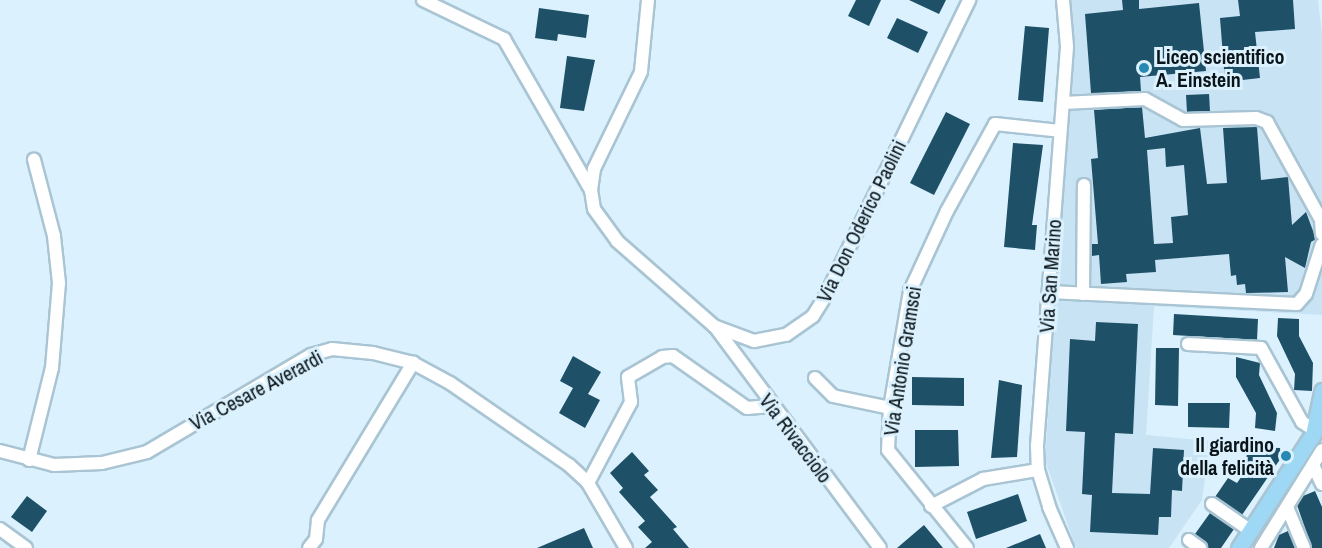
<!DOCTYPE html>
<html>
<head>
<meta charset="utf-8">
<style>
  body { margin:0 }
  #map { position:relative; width:1322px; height:548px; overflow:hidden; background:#dbf2fe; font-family:"Archivo Narrow",sans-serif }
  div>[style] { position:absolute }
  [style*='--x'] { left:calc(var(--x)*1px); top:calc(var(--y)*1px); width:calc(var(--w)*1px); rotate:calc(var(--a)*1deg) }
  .built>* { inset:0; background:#c8e3f3 }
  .building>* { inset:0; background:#1e5067 }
  .roads { filter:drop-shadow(2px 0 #a9c4d3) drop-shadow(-2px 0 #a9c4d3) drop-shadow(0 2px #a9c4d3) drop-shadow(0 -2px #a9c4d3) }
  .minor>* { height:12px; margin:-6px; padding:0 6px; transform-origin:6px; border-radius:6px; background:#fff }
  .major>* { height:15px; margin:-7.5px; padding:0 7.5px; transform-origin:7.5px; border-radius:7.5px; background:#9fd8f4 }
  .dots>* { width:16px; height:16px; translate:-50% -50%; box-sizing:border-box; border:3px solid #dbf2fe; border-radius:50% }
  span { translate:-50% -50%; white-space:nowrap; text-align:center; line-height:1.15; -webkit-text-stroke:6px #dbf2fe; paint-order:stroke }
  .poi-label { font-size:20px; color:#0a1419; font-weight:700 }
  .left { translate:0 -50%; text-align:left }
  .right { translate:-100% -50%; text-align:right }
  .street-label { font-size:20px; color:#0a1419 }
</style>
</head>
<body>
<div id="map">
  <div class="built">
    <i style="clip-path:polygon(1067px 0,1318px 0,1322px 34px,1322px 315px,1154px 306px,1146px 435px,1210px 441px,1202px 500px,1169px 548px,1076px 548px,1045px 460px,1073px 45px)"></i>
  </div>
  <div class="building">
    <i style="clip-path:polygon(856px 0,881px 0,869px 26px,848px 16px)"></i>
    <i style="clip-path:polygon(909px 0,946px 0,939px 14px)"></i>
    <i style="clip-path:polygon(1122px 0,1139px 0,1139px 9px,1199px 3px,1206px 71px,1140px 77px,1141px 91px,1091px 93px,1085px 14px,1123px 10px)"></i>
    <i style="clip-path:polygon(1238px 0,1293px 0,1295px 29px,1255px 32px,1260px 78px,1225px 82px,1220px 18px,1240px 16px)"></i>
    <i style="clip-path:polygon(539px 8px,589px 15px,586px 38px,558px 34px,557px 41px,535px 38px)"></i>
    <i style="clip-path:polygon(897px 18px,928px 32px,918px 53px,887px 38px)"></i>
    <i style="clip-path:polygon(1025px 26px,1049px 28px,1043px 102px,1018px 100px)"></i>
    <i style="clip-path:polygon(567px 56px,595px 60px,584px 111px,560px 108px)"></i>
    <i style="clip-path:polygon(1209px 94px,1210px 111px,1187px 112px,1186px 95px)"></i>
    <i style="clip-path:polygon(evenodd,1142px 107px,1145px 138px,1200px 128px,1207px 184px,1227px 183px,1223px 128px,1257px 127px,1261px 180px,1288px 177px,1292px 225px,1306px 212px,1316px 239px,1311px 242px,1305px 268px,1285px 257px,1288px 292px,1246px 293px,1245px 284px,1237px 285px,1236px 275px,1231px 276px,1229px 254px,1155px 260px,1156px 272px,1126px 274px,1127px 282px,1101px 284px,1099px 255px,1092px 256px,1092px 244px,1098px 244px,1091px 159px,1098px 158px,1094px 110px,1142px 107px,1165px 148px,1166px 167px,1184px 165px,1188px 215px,1171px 217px,1173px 243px,1154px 244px,1147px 150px,1165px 148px)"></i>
    <i style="clip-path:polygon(946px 112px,970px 124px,934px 195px,910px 183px)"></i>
    <i style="clip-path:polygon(1013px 143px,1043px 145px,1032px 225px,1037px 225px,1035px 250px,1004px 247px)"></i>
    <i style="clip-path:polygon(1174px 314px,1258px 319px,1257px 340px,1173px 335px)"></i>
    <i style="clip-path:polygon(1278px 318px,1299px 319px,1299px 336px,1313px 363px,1312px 391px,1294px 390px,1295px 374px,1277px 336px)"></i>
    <i style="clip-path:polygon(1096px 322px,1138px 324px,1133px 434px,1115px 433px,1112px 493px,1150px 494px,1153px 448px,1184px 450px,1182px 491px,1172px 490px,1171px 517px,1159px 517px,1158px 535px,1090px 532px,1092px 495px,1082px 494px,1085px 432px,1066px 431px,1070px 339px,1095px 341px)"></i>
    <i style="clip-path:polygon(1156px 348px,1179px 348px,1178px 406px,1155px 405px)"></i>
    <i style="clip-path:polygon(573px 356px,601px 372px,588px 394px,600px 400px,585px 428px,559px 413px,573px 388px,560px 381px)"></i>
    <i style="clip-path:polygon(1236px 357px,1260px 363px,1259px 375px,1277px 413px,1275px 431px,1255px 428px,1256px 413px,1236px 377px)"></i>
    <i style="clip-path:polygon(912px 377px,964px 378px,964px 406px,912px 405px)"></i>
    <i style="clip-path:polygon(999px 380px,1022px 385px,1017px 457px,991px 458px)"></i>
    <i style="clip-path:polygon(1188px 403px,1230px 403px,1229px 428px,1188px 427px)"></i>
    <i style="clip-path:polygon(915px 430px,958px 430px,959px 466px,915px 467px)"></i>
    <i style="clip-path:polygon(1247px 447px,1280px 448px,1281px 458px,1242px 515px,1215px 497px,1228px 478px,1237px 483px,1246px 470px)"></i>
    <i style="clip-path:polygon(632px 452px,649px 471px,644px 475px,658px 490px,650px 497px,677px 527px,673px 529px,689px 548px,645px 548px,652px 542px,638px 527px,645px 521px,619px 492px,623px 488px,610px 473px)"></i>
    <i style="clip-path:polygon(1315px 491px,1322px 507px,1322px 548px,1312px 548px,1297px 505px,1303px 496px)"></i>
    <i style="clip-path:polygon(1018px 494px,1027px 521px,976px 539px,967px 512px)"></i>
    <i style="clip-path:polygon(27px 496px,47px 511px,32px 532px,11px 517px)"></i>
    <i style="clip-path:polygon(1210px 513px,1234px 529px,1221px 548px,1208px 548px,1195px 534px)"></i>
    <i style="clip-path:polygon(924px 525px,943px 548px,897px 548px)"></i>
    <i style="clip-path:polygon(584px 528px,593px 548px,537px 548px)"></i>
    <i style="clip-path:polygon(1288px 531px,1295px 548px,1274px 548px,1279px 535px)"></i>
    <i style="clip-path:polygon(1040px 534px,1046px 548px,1006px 548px)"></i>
  </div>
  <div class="roads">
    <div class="minor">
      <i style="--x:423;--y:0;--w:90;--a:25.7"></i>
      <i style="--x:504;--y:39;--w:174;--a:60.1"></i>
      <i style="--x:648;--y:0;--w:72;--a:95.6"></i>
      <i style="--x:641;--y:72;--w:108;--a:115.9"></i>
      <i style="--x:594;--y:169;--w:21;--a:98"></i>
      <i style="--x:591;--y:190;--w:19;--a:81"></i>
      <i style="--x:594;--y:209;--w:39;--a:54"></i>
      <i style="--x:617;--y:241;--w:129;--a:41.2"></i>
      <i style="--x:714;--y:326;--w:43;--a:20.6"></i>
      <i style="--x:754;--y:341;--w:33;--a:-11"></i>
      <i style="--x:786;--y:335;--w:33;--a:-35"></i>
      <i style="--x:813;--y:316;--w:25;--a:-58"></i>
      <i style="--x:826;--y:295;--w:328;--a:-64.1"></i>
      <i style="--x:1063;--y:0;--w:47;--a:85.1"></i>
      <i style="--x:1067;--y:47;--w:400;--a:94.3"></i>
      <i style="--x:1037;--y:446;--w:24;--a:88"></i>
      <i style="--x:1038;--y:470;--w:39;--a:73"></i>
      <i style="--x:1049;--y:507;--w:45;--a:66.3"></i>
      <i style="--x:1063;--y:103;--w:82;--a:-2.8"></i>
      <i style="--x:1145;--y:99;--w:43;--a:28.9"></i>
      <i style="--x:1183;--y:120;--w:73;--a:-1.6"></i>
      <i style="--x:1256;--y:118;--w:12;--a:20"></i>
      <i style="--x:1267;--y:122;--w:112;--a:61.1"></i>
      <i style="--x:1321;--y:220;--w:14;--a:86"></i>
      <i style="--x:1050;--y:292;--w:247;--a:2.8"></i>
      <i style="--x:1297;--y:304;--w:13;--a:-48"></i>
      <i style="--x:1306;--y:294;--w:52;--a:-72.3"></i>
      <i style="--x:1083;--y:294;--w:109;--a:-89.5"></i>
      <i style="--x:716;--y:328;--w:274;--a:53.3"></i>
      <i style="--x:1188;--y:344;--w:73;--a:3.1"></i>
      <i style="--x:1261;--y:348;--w:85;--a:61"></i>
      <i style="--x:1302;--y:422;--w:14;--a:34"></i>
      <i style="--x:815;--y:378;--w:25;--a:45"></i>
      <i style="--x:833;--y:396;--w:58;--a:11.9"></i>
      <i style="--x:0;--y:451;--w:56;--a:14.5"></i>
      <i style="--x:54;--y:465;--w:48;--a:-2.4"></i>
      <i style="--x:102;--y:463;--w:46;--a:-13.7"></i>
      <i style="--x:147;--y:452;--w:191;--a:-30.6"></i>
      <i style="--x:311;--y:355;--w:22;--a:-16"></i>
      <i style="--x:332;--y:349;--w:41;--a:5.6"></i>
      <i style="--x:373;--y:353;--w:41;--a:14"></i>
      <i style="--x:413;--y:363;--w:42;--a:28.4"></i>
      <i style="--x:450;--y:383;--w:145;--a:34.6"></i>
      <i style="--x:569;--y:465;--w:26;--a:43"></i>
      <i style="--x:588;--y:483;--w:75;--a:59.7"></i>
      <i style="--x:29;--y:460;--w:95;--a:-76"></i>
      <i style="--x:52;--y:368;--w:85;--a:-85.3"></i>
      <i style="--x:59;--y:283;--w:47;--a:-96.1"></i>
      <i style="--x:54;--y:236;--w:79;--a:-104.7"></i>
      <i style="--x:1313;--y:465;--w:21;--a:65"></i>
      <i style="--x:588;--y:483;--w:92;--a:-62"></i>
      <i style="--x:631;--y:402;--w:25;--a:-97"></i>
      <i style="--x:628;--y:377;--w:39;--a:-30"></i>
      <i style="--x:662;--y:357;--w:11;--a:-5"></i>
      <i style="--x:673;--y:356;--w:90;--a:35.1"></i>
      <i style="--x:747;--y:408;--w:24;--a:-5"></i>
      <i style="--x:1212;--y:504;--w:47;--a:34.7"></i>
      <i style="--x:931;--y:506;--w:59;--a:-27.4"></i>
      <i style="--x:983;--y:479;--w:56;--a:-9.3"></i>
      <i style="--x:1287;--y:507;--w:44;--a:67.5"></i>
      <i style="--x:0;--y:529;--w:32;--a:36"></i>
      <i style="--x:1189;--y:540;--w:14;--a:36"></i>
      <i style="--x:309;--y:548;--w:11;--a:-52"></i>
      <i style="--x:316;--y:539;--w:19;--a:-84"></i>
      <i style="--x:318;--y:520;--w:184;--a:-58.8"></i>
      <i style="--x:967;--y:548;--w:126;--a:-128.9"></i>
      <i style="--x:888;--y:450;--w:42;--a:-87.3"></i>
      <i style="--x:890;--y:408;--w:119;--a:-80.3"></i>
      <i style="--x:910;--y:291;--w:88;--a:-65.2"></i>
      <i style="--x:947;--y:211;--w:99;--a:-61.1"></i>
      <i style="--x:995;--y:124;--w:65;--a:6.1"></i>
      <i style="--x:1261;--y:548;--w:115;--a:-58.1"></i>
    </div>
    <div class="major">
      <i style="--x:1314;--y:430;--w:40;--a:-78"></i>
      <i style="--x:1239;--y:548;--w:153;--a:-57"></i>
    </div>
  </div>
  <div class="dots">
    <i style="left:1144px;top:68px;background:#2688b3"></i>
    <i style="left:1286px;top:456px;background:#2688b3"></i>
  </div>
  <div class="poi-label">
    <span class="left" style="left:1156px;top:68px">Liceo scientifico<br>A. Einstein</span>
    <span class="right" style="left:1274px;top:456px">Il giardino<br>della felicità</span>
  </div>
  <div class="street-label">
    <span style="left:861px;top:221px;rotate:-64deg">Via Don Oderico Paolini</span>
    <span style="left:1050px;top:276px;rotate:-86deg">Via San Marino</span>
    <span style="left:902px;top:361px;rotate:-81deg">Via Antonio Gramsci</span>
    <span style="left:256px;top:390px;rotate:-28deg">Via Cesare Averardi</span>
    <span style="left:796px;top:438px;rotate:53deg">Via Rivacciolo</span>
  </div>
</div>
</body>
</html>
